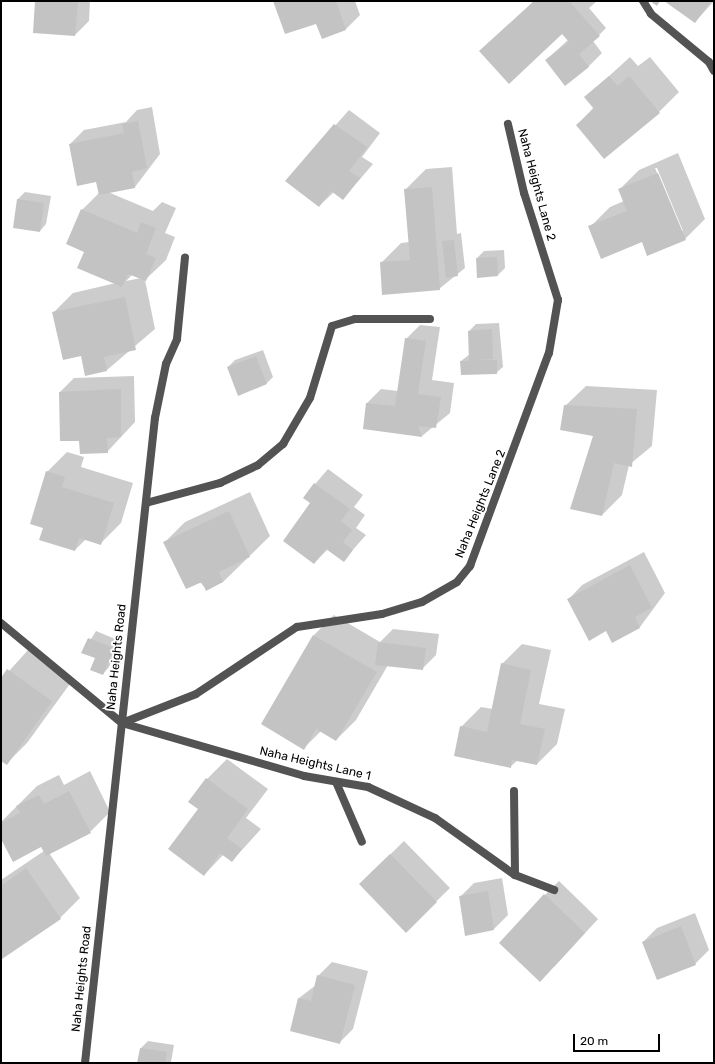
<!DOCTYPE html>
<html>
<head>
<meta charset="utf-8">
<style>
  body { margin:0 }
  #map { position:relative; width:715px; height:1064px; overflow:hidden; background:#fff; font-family:Rubik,sans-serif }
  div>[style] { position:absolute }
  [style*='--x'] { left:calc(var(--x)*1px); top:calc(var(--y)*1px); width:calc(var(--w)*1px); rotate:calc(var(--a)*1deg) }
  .shadow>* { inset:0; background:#0003 }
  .building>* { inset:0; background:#c3c3c3 }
  .minor>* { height:8px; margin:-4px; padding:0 4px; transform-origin:4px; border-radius:4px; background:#535353 }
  span { translate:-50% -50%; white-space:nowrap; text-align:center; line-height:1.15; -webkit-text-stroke:4px #fff; paint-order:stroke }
  .street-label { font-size:12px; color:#000 }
  .frame { position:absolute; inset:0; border:2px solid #000; pointer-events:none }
  .scale { position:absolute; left:573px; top:1034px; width:87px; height:18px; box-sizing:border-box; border:2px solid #000; border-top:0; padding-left:5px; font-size:12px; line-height:14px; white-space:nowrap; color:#000; -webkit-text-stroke:3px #fff; paint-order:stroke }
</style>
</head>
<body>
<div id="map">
  <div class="shadow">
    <i style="clip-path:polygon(36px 1px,90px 1px,89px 21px,75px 35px)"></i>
    <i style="clip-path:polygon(274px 1px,355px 1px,360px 15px,346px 29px,323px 38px,317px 22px)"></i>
    <i style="clip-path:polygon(534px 1px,597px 1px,589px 8px,606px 28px,593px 41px,602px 53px,588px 67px,546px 60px,568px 40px,563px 33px,509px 82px,481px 51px)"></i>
    <i style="clip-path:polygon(666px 1px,714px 1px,695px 22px)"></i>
    <i style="clip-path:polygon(630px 57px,638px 66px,650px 57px,679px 92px,659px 112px,577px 125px,594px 107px,586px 97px)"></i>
    <i style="clip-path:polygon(evenodd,152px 107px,160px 154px,135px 187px,108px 192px,153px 211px,162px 202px,176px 208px,165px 233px,175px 237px,166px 260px,145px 280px,155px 329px,107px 370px,81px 355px,53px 313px,73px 293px,116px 283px,85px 251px,82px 210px,99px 193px,97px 181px,70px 144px,84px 130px,126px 122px,137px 110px,152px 107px,133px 274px,141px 278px,126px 281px,133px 274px)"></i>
    <i style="clip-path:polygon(349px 110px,380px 133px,362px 157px,373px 164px,343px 199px,334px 192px,319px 206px,286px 181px)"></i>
    <i style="clip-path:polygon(evenodd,678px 153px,705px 219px,685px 239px,590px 227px,610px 207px,624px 201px,619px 190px,639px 170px,678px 153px,655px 168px,657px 168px,683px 231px,681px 231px,655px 168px)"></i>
    <i style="clip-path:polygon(452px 167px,457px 234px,461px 233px,465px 268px,439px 289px,381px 263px,401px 243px,410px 242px,405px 190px,426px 169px)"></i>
    <i style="clip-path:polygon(25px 192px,51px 196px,46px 224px,40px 231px,14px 227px,18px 199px)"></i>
    <i style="clip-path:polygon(504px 250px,505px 268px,498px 275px,477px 258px,484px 251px)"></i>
    <i style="clip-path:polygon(499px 323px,503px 367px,496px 373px,461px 361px,470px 354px,469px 331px,476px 324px)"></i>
    <i style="clip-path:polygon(420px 325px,440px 327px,432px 380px,454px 383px,450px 413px,422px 436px,364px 428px,367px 403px,381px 389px,398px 391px,406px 339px)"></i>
    <i style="clip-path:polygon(263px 350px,273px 377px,266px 384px,228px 367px,235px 360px)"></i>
    <i style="clip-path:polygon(134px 376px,135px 422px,107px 452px,80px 440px,60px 392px,74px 378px)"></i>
    <i style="clip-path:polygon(586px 386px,657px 390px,652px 446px,629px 465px,622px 495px,602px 515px,594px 435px,565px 406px)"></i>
    <i style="clip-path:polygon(67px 452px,84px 457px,81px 467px,133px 483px,121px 523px,101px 543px,86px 539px,75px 550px,44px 527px,47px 472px)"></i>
    <i style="clip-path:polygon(328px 469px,363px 495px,354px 507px,365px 515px,356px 528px,366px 535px,343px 561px,328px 549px,314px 563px,312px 503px,304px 497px)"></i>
    <i style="clip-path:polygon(250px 492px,270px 536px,223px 582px,206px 589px,165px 542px,185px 522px)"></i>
    <i style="clip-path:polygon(644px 552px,665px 593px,640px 627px,612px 641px,606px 630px,569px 599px,582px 585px)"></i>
    <i style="clip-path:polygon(334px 615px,380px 642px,393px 629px,439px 634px,436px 655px,422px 669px,388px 665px,356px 720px,336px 740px,321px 731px,304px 748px,262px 724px,314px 635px)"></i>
    <i style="clip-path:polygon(96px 631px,120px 641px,109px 667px,103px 674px,96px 657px,83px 652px)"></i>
    <i style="clip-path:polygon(522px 644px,551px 650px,539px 704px,565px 709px,557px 744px,537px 764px,518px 760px,510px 767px,461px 727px,481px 707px,493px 709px,502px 664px)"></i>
    <i style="clip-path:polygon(28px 650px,72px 681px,27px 743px,7px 763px,1px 759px,1px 680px)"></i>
    <i style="clip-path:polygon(227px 759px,268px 789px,246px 818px,261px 829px,232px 861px,223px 855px,204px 875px,199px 809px,207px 779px)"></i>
    <i style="clip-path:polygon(90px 771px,110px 812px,90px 832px,49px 853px,80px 898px,60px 918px,2px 958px,1px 880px,44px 851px,42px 846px,1px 837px,1px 822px,37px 786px,59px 775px,64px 785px)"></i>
    <i style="clip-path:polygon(404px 841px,450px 888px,406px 931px,360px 884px)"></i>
    <i style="clip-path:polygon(502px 878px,508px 915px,494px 929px,460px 897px,474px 883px)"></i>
    <i style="clip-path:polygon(559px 881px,598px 919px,554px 967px,545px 895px)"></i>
    <i style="clip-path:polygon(695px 913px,709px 950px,695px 964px,643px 942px,657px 928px)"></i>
    <i style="clip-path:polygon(332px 962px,368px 971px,353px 1029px,339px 1043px,299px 998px,316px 985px,318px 976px)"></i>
    <i style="clip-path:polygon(148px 1041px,174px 1045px,171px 1062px,138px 1063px,141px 1048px)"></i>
  </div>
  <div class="building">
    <i style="clip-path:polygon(35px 1px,78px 1px,75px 36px,33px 33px)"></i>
    <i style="clip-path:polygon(273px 1px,336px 1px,346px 30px,322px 39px,316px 24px,285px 34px)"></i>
    <i style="clip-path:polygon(534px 1px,569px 1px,600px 36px,579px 54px,589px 67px,565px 86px,545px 60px,569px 42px,562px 34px,509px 84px,479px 51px)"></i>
    <i style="clip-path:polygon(650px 1px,660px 1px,657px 6px)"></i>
    <i style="clip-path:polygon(664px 1px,711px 1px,695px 23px)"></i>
    <i style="clip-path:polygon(609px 76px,618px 86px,629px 76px,660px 113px,604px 159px,576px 125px,594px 109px,584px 97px)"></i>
    <i style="clip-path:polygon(138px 121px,147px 168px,132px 172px,135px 188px,99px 195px,96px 182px,77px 186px,69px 144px,124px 133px,122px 124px)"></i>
    <i style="clip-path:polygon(334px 124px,367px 147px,349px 171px,360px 178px,343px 200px,331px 191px,319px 207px,285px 181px)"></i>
    <i style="clip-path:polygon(658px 173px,686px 240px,647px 256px,642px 242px,601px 259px,588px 226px,627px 211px,618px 189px)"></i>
    <i style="clip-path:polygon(432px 187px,440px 290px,382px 295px,380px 262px,410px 260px,404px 189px)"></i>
    <i style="clip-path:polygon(17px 199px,44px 203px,40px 232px,13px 228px)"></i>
    <i style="clip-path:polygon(81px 209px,137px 233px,141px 222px,156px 228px,146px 254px,156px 258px,146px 281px,128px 274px,122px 287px,77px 268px,84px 252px,66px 244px)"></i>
    <i style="clip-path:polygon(454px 240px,458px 276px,446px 278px,442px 241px)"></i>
    <i style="clip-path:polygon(497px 257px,498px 276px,477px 278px,476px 258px)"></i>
    <i style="clip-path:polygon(125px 297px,136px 350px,104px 357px,107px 371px,85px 376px,81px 356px,63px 360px,52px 312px)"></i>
    <i style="clip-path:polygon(492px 329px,493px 359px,477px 360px,497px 360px,497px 374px,461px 375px,460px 361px,469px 361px,468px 331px)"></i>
    <i style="clip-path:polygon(405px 338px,426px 341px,418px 394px,441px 397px,436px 428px,418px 426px,422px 437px,363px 429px,366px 403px,395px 406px)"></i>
    <i style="clip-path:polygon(256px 356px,267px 384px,238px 396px,227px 367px)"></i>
    <i style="clip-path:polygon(121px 389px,121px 437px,107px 438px,108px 453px,80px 454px,79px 441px,60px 441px,59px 392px)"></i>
    <i style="clip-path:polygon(564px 405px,637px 409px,632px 467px,614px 463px,602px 516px,570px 509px,593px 436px,560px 430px)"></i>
    <i style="clip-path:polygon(46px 471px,65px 477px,62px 487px,114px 503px,101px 545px,79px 538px,75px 551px,39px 540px,43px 528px,30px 524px)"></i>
    <i style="clip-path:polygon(314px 483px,350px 509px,341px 521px,352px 530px,343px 542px,353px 550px,344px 562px,326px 549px,314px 564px,283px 541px,310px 503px,303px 498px)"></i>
    <i style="clip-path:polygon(229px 511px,250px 557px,219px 572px,223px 582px,206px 591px,202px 582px,186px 589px,163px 542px)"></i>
    <i style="clip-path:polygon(630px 565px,652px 608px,635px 617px,640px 628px,612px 643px,606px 631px,589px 641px,567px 599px)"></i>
    <i style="clip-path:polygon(313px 635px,377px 672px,336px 741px,316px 729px,304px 750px,261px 724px)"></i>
    <i style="clip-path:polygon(88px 638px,114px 648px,103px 675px,90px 670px,95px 658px,81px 653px)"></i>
    <i style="clip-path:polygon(378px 642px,426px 648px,423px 670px,375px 665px)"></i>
    <i style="clip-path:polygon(501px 663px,531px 670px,520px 724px,545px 729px,537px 765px,512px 760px,511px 768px,454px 756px,460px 726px,487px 732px)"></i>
    <i style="clip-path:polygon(7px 669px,52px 701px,7px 765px,1px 761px,1px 678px)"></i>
    <i style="clip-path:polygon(206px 778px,248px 809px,227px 838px,242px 849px,232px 862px,220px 853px,204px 876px,168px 849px,198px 809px,188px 802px)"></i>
    <i style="clip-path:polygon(69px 791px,91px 833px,46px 856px,41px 847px,13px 862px,1px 839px,1px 823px,20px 813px,16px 806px,39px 795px,44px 804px)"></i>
    <i style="clip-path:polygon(390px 854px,437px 902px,406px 933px,359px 884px)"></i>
    <i style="clip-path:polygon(26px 868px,61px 919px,2px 959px,1px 886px)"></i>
    <i style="clip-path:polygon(488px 891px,494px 930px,465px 936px,459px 896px)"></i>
    <i style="clip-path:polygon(544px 894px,585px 933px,540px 982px,499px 943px)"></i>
    <i style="clip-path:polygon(681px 926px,696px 965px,657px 980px,642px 942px)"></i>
    <i style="clip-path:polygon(317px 975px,355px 985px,340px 1044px,290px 1031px,298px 998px,311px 1001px)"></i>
    <i style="clip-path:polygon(140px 1048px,167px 1052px,165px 1063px,137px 1063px)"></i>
  </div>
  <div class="minor">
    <i style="--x:643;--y:1;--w:15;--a:58"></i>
    <i style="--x:651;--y:14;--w:75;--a:39.6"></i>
    <i style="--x:709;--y:62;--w:10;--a:61"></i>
    <i style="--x:146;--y:503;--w:77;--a:-15.1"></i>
    <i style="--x:220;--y:483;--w:42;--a:-25.3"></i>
    <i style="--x:258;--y:465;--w:33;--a:-40"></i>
    <i style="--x:283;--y:444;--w:53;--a:-59.6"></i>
    <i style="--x:310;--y:398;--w:75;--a:-73"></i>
    <i style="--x:332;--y:326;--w:24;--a:-17"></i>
    <i style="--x:355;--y:319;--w:75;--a:0"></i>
    <i style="--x:1;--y:623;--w:157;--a:39.6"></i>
    <i style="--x:122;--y:723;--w:190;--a:16.2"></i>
    <i style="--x:304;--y:776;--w:65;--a:9.8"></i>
    <i style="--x:368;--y:787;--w:74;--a:24.8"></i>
    <i style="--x:435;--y:818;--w:98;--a:35.5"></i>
    <i style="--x:515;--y:875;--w:42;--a:21"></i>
    <i style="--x:122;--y:723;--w:79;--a:-21.4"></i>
    <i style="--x:196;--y:694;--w:121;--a:-33.6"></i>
    <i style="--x:297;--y:627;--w:86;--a:-8.7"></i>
    <i style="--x:382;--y:614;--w:42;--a:-16.7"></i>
    <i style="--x:422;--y:602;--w:40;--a:-29.7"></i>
    <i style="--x:457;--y:582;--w:21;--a:-51"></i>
    <i style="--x:470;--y:566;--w:227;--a:-69.7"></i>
    <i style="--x:549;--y:353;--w:54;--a:-80.4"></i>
    <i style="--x:558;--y:300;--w:112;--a:-107.6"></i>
    <i style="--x:524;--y:193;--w:71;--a:-103.1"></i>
    <i style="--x:336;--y:782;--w:65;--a:66.6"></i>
    <i style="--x:514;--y:791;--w:84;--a:89.3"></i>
    <i style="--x:85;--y:1063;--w:649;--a:-83.81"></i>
    <i style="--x:155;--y:418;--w:55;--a:-78.5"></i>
    <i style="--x:166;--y:364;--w:27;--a:-66"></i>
    <i style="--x:177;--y:339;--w:82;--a:-84.4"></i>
  </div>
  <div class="street-label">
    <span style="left:536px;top:185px;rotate:75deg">Naha Heights Lane 2</span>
    <span style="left:481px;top:504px;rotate:-68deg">Naha Heights Lane 2</span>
    <span style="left:117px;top:657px;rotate:-84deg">Naha Heights Road</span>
    <span style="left:315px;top:764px;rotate:13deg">Naha Heights Lane 1</span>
    <span style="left:82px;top:979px;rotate:-84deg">Naha Heights Road</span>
  </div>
  <div class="frame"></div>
  <div class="scale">20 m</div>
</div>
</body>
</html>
